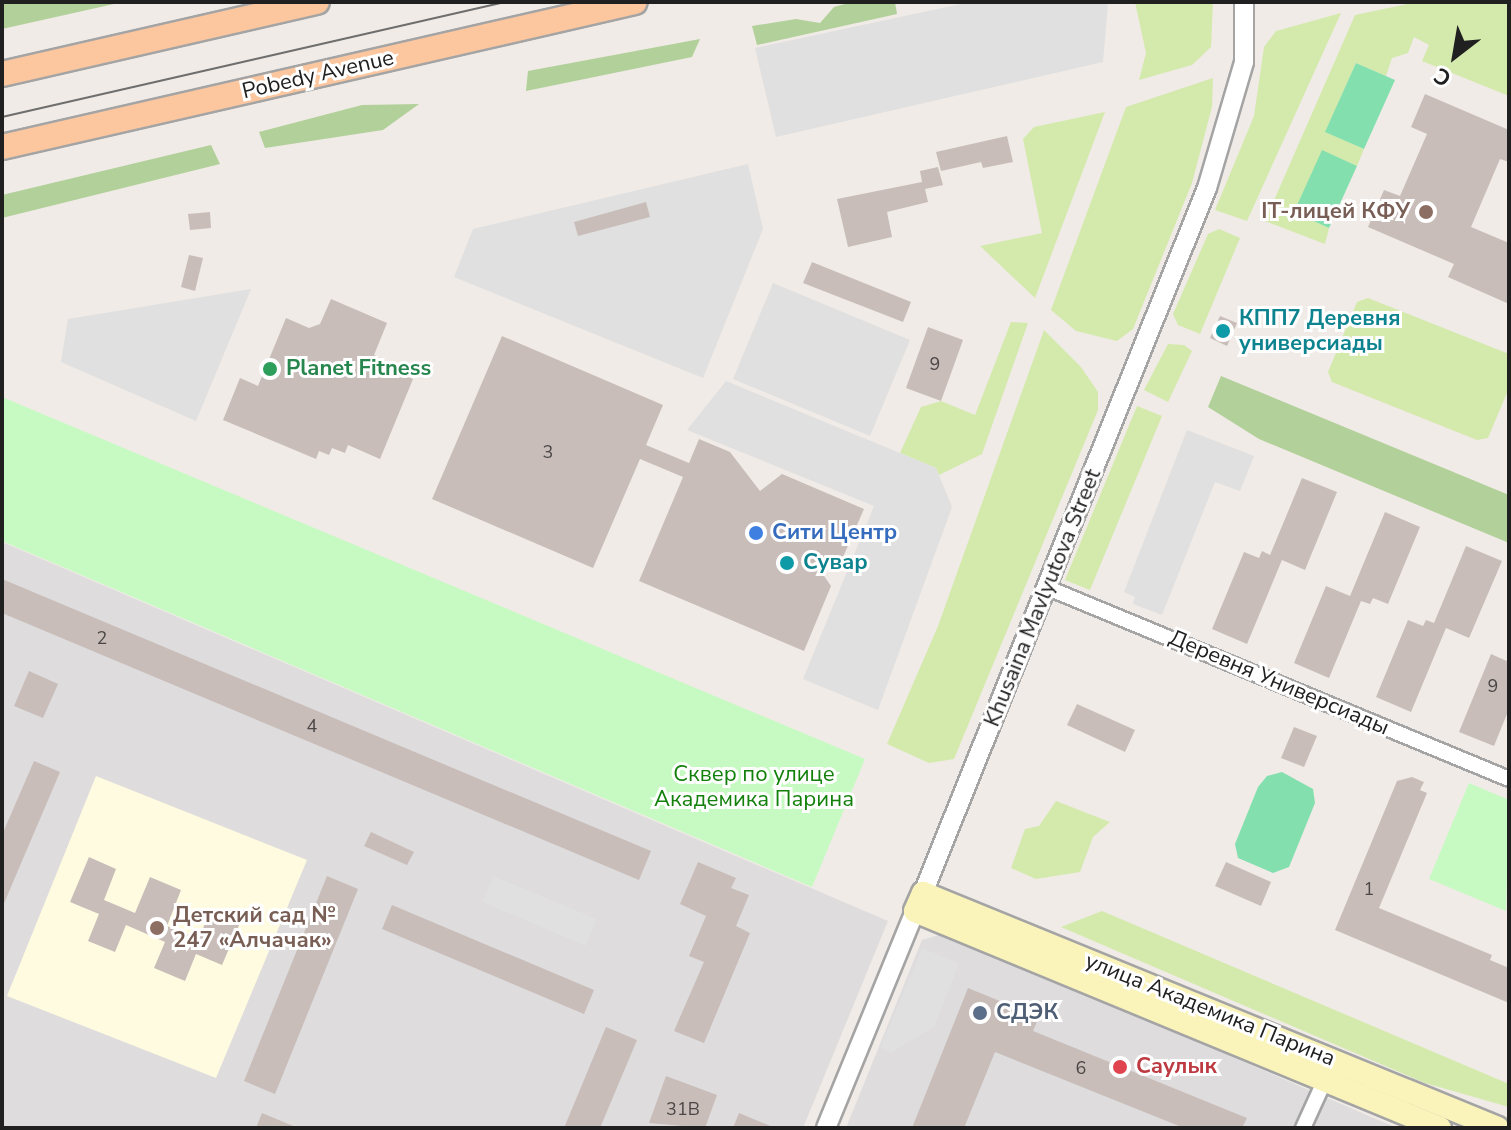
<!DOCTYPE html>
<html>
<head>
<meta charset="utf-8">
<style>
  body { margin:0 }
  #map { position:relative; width:1511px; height:1130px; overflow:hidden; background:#f0ebe6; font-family:"Nunito Sans",sans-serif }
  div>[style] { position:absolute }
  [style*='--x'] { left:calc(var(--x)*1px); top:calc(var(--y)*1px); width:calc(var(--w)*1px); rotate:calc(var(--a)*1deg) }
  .residential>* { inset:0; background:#dedcdd }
  .education>* { inset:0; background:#fffbe0 }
  .grass>* { inset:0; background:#d4eaac }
  .forest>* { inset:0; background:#b2d09a }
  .park>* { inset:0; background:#c7fac3 }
  .pitch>* { inset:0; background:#84dfaf }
  .parking>* { inset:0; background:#e0e0e0 }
  .building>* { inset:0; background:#c8bdb9 }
  .roads { filter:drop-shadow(2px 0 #a4a4a4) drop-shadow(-2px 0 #a4a4a4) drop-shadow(0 2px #a4a4a4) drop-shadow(0 -2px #a4a4a4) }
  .minor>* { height:14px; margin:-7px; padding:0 7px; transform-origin:7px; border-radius:7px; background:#fff }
  .tertiary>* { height:18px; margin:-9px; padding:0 9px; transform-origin:9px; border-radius:9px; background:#fff }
  .secondary>* { height:22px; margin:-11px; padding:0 11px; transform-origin:11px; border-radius:11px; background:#faf4ba }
  .primary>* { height:24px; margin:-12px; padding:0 12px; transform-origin:12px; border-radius:12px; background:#fcc69f }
  .tram>* { height:2px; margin:-1px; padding:0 1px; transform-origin:1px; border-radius:1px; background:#6e6e6e }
  .dots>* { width:22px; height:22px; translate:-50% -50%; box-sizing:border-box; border:4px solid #fff; border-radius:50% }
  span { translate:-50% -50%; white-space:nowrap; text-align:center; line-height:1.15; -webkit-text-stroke:6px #fff; paint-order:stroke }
  .number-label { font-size:18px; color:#4a4746 }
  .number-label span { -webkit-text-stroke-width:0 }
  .street-label { font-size:22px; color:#202020 }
  .education-label { font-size:22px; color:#785e54; font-weight:700 }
  .right { translate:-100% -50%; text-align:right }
  .left { translate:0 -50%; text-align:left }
  .culture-label { font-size:22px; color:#0d838f; font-weight:700 }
  .leisure-label { font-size:22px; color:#27864d; font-weight:700 }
  .shop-label { font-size:22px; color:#366cbe; font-weight:700 }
  .park-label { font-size:22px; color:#12800b }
  .service-label { font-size:22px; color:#4e5e75; font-weight:700 }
  .health-label { font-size:22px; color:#be3a42; font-weight:700 }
  .frame { position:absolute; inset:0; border:4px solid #202020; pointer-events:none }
  .north { position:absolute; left:1415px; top:16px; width:80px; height:80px; -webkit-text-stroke:6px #fff; paint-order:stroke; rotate:211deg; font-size:22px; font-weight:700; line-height:32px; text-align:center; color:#202020 }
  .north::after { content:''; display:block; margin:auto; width:28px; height:36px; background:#202020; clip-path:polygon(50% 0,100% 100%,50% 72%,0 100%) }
</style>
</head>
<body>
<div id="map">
  <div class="residential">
    <i style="clip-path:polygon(2px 542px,888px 921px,803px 1128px,2px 1128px)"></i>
    <i style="clip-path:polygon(945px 933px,1397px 1128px,846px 1128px,922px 940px)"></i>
  </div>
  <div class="education">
    <i style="clip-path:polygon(96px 776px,307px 860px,216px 1078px,7px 996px)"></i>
  </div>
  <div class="grass">
    <i style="clip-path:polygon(1135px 2px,1213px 2px,1211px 47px,1192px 65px,1139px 80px,1146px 53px)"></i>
    <i style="clip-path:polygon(1417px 2px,1509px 2px,1509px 96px,1422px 61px,1429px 45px,1414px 37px,1408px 53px,1392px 58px,1386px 76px,1356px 63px,1326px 132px,1364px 149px,1357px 166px,1322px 151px,1295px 212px,1329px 228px,1325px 244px,1265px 221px,1355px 15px)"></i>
    <i style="clip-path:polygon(1341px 13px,1247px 221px,1215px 210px,1254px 116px,1264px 47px,1276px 31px)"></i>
    <i style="clip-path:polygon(1213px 78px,1212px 107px,1192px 183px,1133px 329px,1117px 341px,1076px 331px,1051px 310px,1126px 107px)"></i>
    <i style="clip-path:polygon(1105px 112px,1035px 298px,980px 246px,1042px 233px,1023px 139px,1034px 127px)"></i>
    <i style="clip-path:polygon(1219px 229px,1240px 238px,1200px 334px,1178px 325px,1173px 314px,1208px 234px)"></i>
    <i style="clip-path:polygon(1368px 298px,1509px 354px,1509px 388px,1488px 438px,1477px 440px,1332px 382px,1328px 372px,1357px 302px)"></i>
    <i style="clip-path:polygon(1011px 322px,1028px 323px,982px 454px,939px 475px,936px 468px,900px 453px,921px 407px,941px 401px,975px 415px)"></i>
    <i style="clip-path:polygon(1044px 330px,1081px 367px,1098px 392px,1098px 410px,954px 759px,929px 763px,887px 744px,938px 626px)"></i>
    <i style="clip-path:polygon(1168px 344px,1184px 345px,1192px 351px,1168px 402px,1144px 390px)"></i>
    <i style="clip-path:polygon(1137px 406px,1162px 416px,1090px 590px,1065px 580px)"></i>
    <i style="clip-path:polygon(1056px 801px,1110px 822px,1093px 837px,1080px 872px,1036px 879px,1011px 868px,1025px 829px,1039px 826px)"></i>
    <i style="clip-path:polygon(1102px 911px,1509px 1084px,1509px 1107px,1425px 1083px,1061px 927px)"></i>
  </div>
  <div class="forest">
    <i style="clip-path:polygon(2px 2px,123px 2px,2px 29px)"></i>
    <i style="clip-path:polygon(852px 2px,895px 2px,897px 14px,757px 45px,752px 26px,796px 19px,820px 23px,834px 7px)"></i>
    <i style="clip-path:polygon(700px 39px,692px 57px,526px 91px,528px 71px)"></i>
    <i style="clip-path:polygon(419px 104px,383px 130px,265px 148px,259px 132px,362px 105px)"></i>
    <i style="clip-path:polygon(211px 145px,220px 164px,2px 218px,2px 195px)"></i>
    <i style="clip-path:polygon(1221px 376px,1509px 495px,1509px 543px,1259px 439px,1208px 407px)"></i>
  </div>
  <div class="park">
    <i style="clip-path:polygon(2px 397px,865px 759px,812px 887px,2px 541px)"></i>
    <i style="clip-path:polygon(1469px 783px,1509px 800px,1506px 911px,1429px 879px)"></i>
  </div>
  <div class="pitch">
    <i style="clip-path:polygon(1356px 63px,1395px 80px,1364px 149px,1325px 132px)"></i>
    <i style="clip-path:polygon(1322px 150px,1357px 166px,1329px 228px,1294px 212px)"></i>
    <i style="clip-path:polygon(1282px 772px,1313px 789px,1315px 803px,1289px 867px,1273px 873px,1238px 858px,1235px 844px,1258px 787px,1267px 776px)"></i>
  </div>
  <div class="parking">
    <i style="clip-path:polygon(970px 2px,1108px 2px,1103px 62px,776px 137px,755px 48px)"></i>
    <i style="clip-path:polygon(748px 164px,763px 229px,703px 378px,454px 277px,473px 229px)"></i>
    <i style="clip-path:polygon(773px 283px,910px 340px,870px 436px,733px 379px)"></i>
    <i style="clip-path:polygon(251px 289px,196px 421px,61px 362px,68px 319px)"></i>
    <i style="clip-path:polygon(726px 381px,936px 468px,952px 507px,878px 710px,803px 679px,874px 506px,687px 430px)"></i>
    <i style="clip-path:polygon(1187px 430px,1254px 456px,1240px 491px,1215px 482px,1162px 615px,1133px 604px,1135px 597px,1124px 592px)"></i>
    <i style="clip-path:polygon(493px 876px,597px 919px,586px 946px,482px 902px)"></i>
    <i style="clip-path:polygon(922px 948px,959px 963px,935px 1026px,891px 1053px,880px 1048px)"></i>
  </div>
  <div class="building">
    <i style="clip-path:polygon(1425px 94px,1509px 130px,1509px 162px,1500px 159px,1471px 227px,1509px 243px,1509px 304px,1448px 277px,1454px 264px,1368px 227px,1384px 190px,1400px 196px,1427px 134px,1411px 127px)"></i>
    <i style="clip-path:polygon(1007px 136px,1013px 162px,983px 168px,981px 162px,941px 171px,936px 152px)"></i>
    <i style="clip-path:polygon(938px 167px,943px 185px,925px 189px,928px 202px,887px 212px,892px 237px,848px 247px,837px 199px,922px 182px,920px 171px)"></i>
    <i style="clip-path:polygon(646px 202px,650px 217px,578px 236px,574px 222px)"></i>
    <i style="clip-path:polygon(210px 212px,211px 228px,190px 230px,188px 214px)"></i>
    <i style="clip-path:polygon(189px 255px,203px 258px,195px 291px,181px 287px)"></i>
    <i style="clip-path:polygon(812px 262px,911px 302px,903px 322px,803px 283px)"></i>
    <i style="clip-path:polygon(331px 299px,387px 323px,374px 355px,384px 360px,382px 366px,413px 379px,380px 459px,348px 445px,345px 453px,332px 448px,329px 455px,319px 451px,316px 459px,223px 420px,240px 378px,258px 386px,286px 318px,309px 328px,320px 324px)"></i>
    <i style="clip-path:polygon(1220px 316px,1237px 323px,1227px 346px,1210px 338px)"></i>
    <i style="clip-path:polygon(928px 327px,963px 340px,941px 401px,906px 388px)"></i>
    <i style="clip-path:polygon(502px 336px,663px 405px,646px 445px,689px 463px,699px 439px,730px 452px,760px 491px,782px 474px,864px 509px,843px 557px,822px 573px,831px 586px,804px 651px,639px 581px,683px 477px,640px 459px,593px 568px,432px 499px)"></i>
    <i style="clip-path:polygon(1302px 478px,1337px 492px,1305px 570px,1282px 560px,1247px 644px,1212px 629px,1244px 552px,1259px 558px,1262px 551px,1270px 555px)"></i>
    <i style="clip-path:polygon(1385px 512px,1420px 527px,1388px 604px,1373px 598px,1370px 604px,1361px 601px,1329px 678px,1294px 663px,1326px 586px,1350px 596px)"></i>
    <i style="clip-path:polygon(1466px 546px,1502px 561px,1469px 638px,1446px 628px,1411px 712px,1376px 697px,1408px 620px,1423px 626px,1426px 620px,1434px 623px)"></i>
    <i style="clip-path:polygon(2px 579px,651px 851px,639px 880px,2px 613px)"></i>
    <i style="clip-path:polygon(1491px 654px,1509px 662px,1509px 709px,1494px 746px,1459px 732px)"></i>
    <i style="clip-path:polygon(29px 671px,58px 684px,43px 718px,14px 706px)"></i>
    <i style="clip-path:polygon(1077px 704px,1135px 730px,1125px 752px,1067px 725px)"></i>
    <i style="clip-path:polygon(1294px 727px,1317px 736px,1304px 767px,1281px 758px)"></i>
    <i style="clip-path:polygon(34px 761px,60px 772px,2px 908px,2px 835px)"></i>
    <i style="clip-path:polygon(1412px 777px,1424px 782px,1420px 790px,1427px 793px,1379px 908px,1492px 955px,1490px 960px,1509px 968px,1509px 1003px,1335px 930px,1397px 781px)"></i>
    <i style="clip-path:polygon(371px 832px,414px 852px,407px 865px,364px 846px)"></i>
    <i style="clip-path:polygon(89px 857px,116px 869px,104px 900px,135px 913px,150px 877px,181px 890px,167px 926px,199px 939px,210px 910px,240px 923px,222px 965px,196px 954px,185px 981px,154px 968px,165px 942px,126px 925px,115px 952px,88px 941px,99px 914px,70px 902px)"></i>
    <i style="clip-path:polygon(698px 862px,736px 878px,731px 888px,749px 895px,736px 926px,750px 933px,704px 1043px,674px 1031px,704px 962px,689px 956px,706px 916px,680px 904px)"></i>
    <i style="clip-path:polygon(1226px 862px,1271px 882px,1261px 906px,1215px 886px)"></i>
    <i style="clip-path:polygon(327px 876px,358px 889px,275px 1094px,244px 1081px)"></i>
    <i style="clip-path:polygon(392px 905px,594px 990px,584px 1014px,382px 929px)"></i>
    <i style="clip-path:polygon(968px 988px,1039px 1017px,1033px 1031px,1247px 1118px,1242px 1128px,1184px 1128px,995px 1052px,964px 1128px,912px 1128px)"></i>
    <i style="clip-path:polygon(606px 1027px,637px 1040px,600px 1128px,564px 1128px)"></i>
    <i style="clip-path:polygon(666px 1076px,717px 1095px,705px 1128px,649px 1123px)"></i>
    <i style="clip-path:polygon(262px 1113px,298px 1128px,256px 1128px)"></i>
    <i style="clip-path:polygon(739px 1113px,775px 1128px,733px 1128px)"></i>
  </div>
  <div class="roads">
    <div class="minor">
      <i style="--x:1048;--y:588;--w:499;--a:22.5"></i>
      <i style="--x:1303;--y:1128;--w:51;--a:-65.5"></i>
    </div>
    <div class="tertiary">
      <i style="--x:923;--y:893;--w:760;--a:-68.06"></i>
      <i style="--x:1207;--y:188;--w:131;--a:-73.6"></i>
      <i style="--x:1244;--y:62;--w:60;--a:-90"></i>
      <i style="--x:826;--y:1128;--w:235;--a:-67.7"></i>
    </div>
    <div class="secondary">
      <i style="--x:1440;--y:1128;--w:568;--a:-157.54"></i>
      <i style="--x:915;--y:911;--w:20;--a:-66"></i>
      <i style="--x:923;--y:893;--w:621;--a:22.23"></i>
    </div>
    <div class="primary">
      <i style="--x:2;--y:74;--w:323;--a:-12.9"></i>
      <i style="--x:2;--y:147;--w:649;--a:-12.9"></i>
    </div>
  </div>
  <div class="tram">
    <i style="--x:2;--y:117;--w:516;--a:-12.88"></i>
  </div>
  <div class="dots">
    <i style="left:1426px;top:212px;background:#8d6e63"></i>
    <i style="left:1223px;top:331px;background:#0f9aa8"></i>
    <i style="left:270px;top:369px;background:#2e9e5b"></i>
    <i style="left:756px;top:533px;background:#3f7fe0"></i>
    <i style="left:787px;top:563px;background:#0f9aa8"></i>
    <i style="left:157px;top:928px;background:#8d6e63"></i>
    <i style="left:980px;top:1013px;background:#5c6f8a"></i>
    <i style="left:1120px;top:1067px;background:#e0444e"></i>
  </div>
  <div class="number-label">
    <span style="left:935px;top:364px">9</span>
    <span style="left:548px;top:452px">3</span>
    <span style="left:102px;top:638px">2</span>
    <span style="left:1493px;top:686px">9</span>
    <span style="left:312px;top:726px">4</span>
    <span style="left:1369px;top:889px">1</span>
    <span style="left:1081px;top:1068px">6</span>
    <span style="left:683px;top:1109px">31В</span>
  </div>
  <div class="street-label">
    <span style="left:318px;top:75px;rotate:-13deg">Pobedy Avenue</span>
    <span style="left:1043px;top:598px;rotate:-68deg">Khusaina Mavlyutova Street</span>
    <span style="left:1279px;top:683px;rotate:23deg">Деревня Универсиады</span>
    <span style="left:1210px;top:1010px;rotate:22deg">улица Академика Парина</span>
  </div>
  <div class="education-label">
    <span class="right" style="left:1410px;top:212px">IT-лицей КФУ</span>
    <span class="left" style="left:173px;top:928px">Детский сад №<br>247 «Алчачак»</span>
  </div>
  <div class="culture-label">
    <span class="left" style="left:1239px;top:331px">КПП7 Деревня<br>универсиады</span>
    <span class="left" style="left:803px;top:563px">Сувар</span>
  </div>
  <div class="leisure-label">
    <span class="left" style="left:286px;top:369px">Planet Fitness</span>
  </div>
  <div class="shop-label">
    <span class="left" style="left:772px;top:533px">Сити Центр</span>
  </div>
  <div class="park-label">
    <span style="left:754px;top:787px">Сквер по улице<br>Академика Парина</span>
  </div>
  <div class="service-label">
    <span class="left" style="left:996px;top:1013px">СДЭК</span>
  </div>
  <div class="health-label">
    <span class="left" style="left:1136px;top:1067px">Саулык</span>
  </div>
  <div class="frame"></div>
  <div class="north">С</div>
</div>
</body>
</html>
